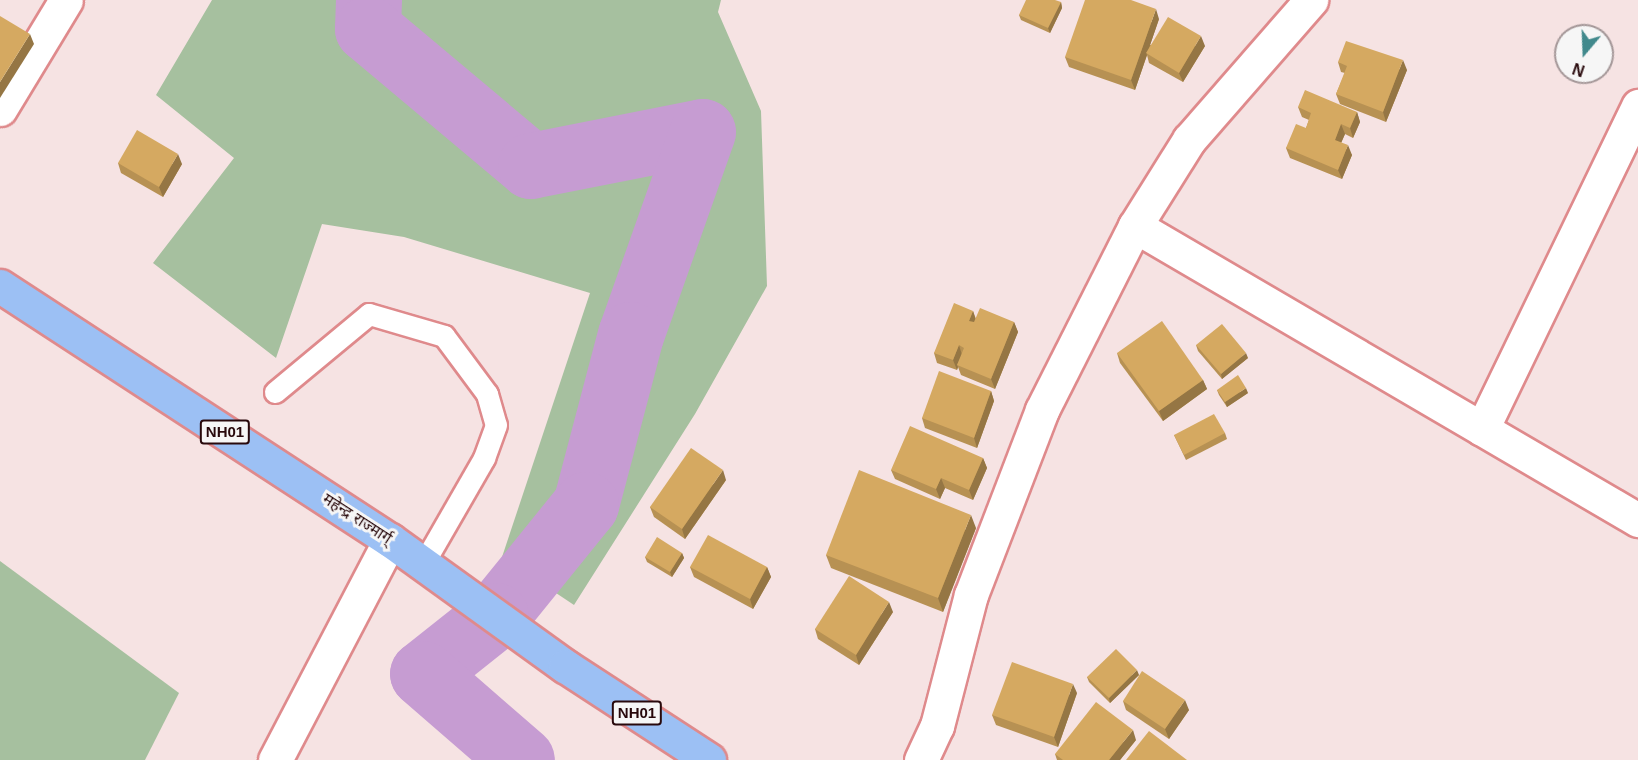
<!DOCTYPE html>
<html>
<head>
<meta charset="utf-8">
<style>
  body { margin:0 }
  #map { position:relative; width:1638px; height:760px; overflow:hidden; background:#f6e3e3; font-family:Arial,"Noto Sans Devanagari",sans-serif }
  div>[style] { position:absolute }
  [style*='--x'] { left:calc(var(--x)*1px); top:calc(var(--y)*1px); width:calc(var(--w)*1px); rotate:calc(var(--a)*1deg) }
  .green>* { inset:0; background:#a6c09f }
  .river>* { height:66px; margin:-33px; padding:0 33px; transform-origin:33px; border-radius:33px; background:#c69cd2 }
  .roads { filter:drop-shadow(2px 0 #df8a8c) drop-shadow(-2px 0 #df8a8c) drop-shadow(0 2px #df8a8c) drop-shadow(0 -2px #df8a8c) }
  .service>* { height:21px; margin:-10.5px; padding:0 10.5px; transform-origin:10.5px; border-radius:10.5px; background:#fff }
  .minor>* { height:33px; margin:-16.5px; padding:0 16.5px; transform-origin:16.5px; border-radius:16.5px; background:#fff }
  .tertiary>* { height:33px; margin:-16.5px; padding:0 16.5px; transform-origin:16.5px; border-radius:16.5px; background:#fff }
  .trunk>* { height:33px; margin:-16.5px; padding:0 16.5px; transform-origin:16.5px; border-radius:16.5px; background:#9cc0f4 }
  .wall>* { inset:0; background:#b79153 }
  .shaded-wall>* { inset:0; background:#957644 }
  .building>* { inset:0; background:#d5a961 }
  span { translate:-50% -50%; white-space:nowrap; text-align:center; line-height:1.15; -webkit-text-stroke:6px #f6f6f6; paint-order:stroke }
  .shield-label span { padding:2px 4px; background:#f6f6f6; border:2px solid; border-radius:4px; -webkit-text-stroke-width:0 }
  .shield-label { font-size:15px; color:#28090c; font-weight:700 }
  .street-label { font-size:16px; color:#28090c }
  .north { position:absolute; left:1554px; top:24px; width:60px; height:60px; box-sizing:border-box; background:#f6f6f6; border:2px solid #a49798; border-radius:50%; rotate:199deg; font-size:16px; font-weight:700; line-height:24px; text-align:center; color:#28090c }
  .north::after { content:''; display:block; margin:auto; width:21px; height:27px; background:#41898c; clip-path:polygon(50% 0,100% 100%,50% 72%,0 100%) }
</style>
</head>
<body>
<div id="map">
  <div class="green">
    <i style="clip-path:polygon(212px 0,721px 0,718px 12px,761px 111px,767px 286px,695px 414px,574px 605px,502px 557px,590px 293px,404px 237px,322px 224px,276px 358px,153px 263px,234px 158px,156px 95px)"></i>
    <i style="clip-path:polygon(0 561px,179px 693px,145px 760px,0 760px)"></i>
  </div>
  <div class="river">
    <i style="--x:369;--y:0;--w:29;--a:92"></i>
    <i style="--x:368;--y:29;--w:213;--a:40"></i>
    <i style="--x:531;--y:166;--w:175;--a:-11.2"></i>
    <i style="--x:703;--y:132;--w:215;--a:109.5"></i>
    <i style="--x:631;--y:335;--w:176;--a:104.8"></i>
    <i style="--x:586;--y:505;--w:143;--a:129"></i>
    <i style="--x:496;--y:616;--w:93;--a:141.5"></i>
    <i style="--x:423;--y:674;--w:131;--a:41"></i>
  </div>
  <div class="roads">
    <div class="service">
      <i style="--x:275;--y:392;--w:122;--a:-39.7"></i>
      <i style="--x:369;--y:314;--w:78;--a:16.3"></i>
      <i style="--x:444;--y:336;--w:72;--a:53.4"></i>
      <i style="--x:487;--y:394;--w:32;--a:74"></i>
      <i style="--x:496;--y:425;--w:35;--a:110"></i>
      <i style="--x:484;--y:458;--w:122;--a:119.9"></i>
    </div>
    <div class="minor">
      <i style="--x:0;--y:109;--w:127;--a:-58.8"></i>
      <i style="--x:1135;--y:226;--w:583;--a:30.31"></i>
      <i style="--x:1482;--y:429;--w:359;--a:-64.2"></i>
      <i style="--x:275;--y:760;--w:248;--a:-62.4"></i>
    </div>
    <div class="tertiary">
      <i style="--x:921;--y:760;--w:38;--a:-65"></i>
      <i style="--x:937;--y:726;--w:135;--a:-75.5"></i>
      <i style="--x:971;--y:595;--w:198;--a:-69"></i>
      <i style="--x:1042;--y:410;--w:206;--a:-63.2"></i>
      <i style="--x:1135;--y:226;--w:102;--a:-57.9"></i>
      <i style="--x:1189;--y:140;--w:186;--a:-48.9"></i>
    </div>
    <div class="trunk">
      <i style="--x:0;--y:286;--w:465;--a:33.1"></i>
      <i style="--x:390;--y:540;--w:216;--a:35.8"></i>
      <i style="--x:565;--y:666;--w:172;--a:33.1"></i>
    </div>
  </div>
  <div class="wall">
    <i style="clip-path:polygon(1061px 2px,1062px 8px,1050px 33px,1021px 20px,1019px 15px)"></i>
    <i style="clip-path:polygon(1159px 19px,1150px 45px,1205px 46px,1183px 82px,1149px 63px,1147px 55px,1135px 90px,1069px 67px,1065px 57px)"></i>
    <i style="clip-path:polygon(1338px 62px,1407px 70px,1386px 122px,1340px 104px,1336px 94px,1345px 73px,1341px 72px)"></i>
    <i style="clip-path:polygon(1298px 107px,1357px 112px,1360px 122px,1353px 138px,1345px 134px,1341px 143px,1352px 155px,1342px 179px,1290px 158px,1286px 148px,1306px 128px,1309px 120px,1302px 117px)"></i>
    <i style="clip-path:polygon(118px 163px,182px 164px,163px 197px,121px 173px)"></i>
    <i style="clip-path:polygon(973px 311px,976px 319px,1014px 322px,1018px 332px,995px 389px,961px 375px,958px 367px,957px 370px,937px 363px,934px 353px)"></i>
    <i style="clip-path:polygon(1196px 345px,1248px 358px,1222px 379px,1198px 351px)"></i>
    <i style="clip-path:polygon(1117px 353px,1203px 380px,1207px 389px,1163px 421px,1120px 363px)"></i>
    <i style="clip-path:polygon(1217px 390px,1248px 393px,1227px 407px,1219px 395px)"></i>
    <i style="clip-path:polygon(991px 391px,994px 401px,977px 448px,925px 428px,922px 418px)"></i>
    <i style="clip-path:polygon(1225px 433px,1227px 439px,1186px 460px,1174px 435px)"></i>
    <i style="clip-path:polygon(983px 458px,987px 468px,973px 500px,945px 488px,940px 499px,895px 479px,891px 470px)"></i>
    <i style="clip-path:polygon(726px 480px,685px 539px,654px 517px,650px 507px)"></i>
    <i style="clip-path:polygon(976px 528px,943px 612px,831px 568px,826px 555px)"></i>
    <i style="clip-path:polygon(682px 553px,684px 558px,672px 577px,647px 562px,645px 557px)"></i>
    <i style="clip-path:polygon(690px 567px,767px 567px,771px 577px,753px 609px,694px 577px)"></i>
    <i style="clip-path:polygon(893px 612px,859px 665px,818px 639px,815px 629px)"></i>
    <i style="clip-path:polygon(1139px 675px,1110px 703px,1089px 682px,1087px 677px)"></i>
    <i style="clip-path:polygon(1077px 693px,1058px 747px,996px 725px,992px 715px)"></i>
    <i style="clip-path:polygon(1123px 701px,1189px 710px,1169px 739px,1126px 710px)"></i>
    <i style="clip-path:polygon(1136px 740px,1120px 760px,1057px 760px,1055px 754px)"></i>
  </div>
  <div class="shaded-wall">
    <i style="clip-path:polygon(1061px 2px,1062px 8px,1050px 33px,1048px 28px)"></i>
    <i style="clip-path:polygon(1156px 9px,1159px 19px,1147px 54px,1146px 53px,1147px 55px,1135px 90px,1131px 80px)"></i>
    <i style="clip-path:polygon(30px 34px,34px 44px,0 98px,0 82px)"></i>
    <i style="clip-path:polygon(1201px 36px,1205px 46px,1183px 82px,1179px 73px)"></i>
    <i style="clip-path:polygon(1403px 60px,1407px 70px,1386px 122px,1383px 112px)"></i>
    <i style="clip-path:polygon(1357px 112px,1360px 122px,1353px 138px,1350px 128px)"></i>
    <i style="clip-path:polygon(1341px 124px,1345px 134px,1338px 150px,1335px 140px)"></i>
    <i style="clip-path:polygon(1348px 145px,1352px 155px,1342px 179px,1338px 170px)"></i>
    <i style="clip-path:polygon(178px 154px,182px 164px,163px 197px,159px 187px)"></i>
    <i style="clip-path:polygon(973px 311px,976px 321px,973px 331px,969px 321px)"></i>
    <i style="clip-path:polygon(1014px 322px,1018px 332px,995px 389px,991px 379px)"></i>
    <i style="clip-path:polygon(959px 345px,962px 355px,957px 365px,958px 367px,957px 370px,953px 360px)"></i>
    <i style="clip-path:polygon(1246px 353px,1248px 358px,1222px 379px,1221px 374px)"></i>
    <i style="clip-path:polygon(1203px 380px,1207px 389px,1163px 421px,1159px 411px)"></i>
    <i style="clip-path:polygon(1246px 388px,1248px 393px,1227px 407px,1225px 402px)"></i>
    <i style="clip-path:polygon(991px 391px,994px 401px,977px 448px,974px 438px)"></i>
    <i style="clip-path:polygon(983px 458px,987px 468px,973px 500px,969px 490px)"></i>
    <i style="clip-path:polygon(723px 470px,726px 480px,685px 539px,682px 529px)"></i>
    <i style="clip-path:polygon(941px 478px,945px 488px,940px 499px,936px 489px)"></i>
    <i style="clip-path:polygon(971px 515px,976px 528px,943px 612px,938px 598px)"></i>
    <i style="clip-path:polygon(682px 553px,684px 558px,672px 577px,670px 572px)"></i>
    <i style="clip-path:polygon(767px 567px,771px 577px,753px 609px,750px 599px)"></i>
    <i style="clip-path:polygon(889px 602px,893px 612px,859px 665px,856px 655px)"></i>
    <i style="clip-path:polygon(1137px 670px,1139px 675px,1110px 703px,1109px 698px)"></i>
    <i style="clip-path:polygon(1073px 684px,1077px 693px,1058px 747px,1054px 737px)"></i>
    <i style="clip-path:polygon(1185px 700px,1189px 710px,1169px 739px,1165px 729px)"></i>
    <i style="clip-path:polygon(1133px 730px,1136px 740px,1120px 760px,1109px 760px)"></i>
  </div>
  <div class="building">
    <i style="clip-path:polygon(1026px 0,1055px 0,1061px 2px,1048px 28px,1019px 15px)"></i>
    <i style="clip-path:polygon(1085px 0,1131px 0,1156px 9px,1131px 80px,1065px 57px)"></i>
    <i style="clip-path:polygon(0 16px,30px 34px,0 82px)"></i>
    <i style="clip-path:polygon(1168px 17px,1201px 36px,1179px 73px,1146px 53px)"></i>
    <i style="clip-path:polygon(1346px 41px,1403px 60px,1383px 112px,1336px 94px,1347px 66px,1338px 62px)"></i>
    <i style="clip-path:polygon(1305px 90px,1357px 112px,1350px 128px,1341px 124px,1335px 140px,1348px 145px,1338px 170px,1286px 148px,1296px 124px,1306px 128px,1311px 113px,1298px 107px)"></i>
    <i style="clip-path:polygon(137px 130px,178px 154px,159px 187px,118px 163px)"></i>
    <i style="clip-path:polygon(954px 303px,973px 311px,969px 321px,974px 322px,980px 308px,1014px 322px,991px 379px,957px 365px,964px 348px,959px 345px,953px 360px,934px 353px)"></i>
    <i style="clip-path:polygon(1162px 321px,1203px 380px,1159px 411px,1117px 353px)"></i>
    <i style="clip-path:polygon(1222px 324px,1246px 353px,1221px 374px,1196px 345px)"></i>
    <i style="clip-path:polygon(939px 371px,991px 391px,974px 438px,922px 418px)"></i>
    <i style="clip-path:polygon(1238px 375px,1246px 388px,1225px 402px,1217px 390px)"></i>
    <i style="clip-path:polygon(1214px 414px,1225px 433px,1184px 455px,1174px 435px)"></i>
    <i style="clip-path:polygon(910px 426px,983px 458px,969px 490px,941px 478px,936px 489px,891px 470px)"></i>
    <i style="clip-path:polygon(691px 448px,723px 470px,682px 529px,650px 507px)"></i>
    <i style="clip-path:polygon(859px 470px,971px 515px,938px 598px,826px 555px)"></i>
    <i style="clip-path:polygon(708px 535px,767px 567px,750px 599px,690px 567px)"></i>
    <i style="clip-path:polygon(657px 537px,682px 553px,670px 572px,645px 557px)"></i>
    <i style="clip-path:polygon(849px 576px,889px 602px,856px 655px,815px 629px)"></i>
    <i style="clip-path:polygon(1116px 649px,1137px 670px,1109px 698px,1087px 677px)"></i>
    <i style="clip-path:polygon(1012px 662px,1073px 684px,1054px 737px,992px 715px)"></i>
    <i style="clip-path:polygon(1142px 671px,1185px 700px,1165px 729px,1123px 701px)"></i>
    <i style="clip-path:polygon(1096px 702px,1133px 730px,1109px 760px,1063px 760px,1055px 754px)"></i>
    <i style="clip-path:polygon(1149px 731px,1187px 760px,1126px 760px)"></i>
  </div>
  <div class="shield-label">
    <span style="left:225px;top:432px">NH01</span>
    <span style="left:637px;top:713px">NH01</span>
  </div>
  <div class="street-label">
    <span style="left:357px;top:519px;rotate:33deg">महेन्द्र राज्मार्ग्</span>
  </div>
  <div class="north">N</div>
</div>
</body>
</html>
